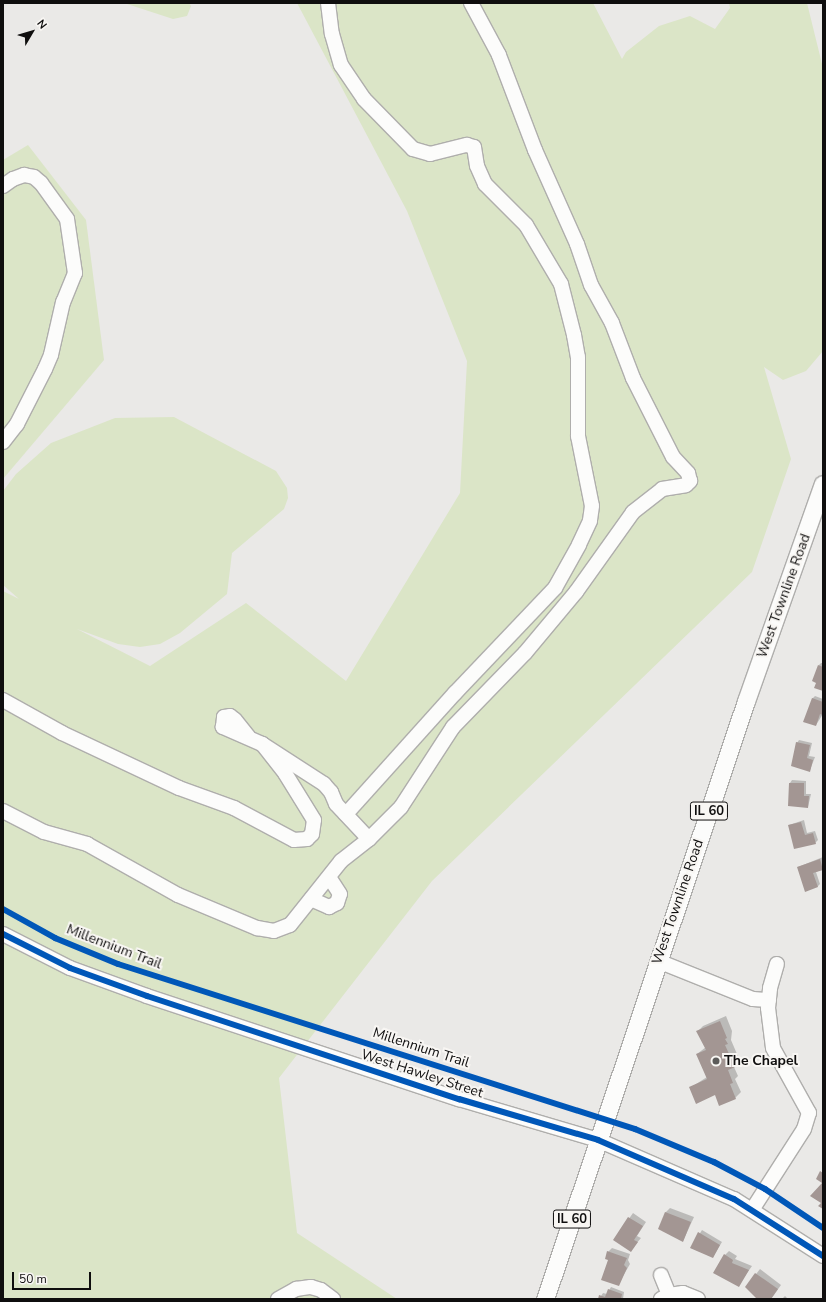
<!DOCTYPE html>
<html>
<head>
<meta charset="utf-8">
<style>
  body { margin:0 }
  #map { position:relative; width:826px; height:1302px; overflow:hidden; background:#eae9e7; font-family:"Nunito Sans",sans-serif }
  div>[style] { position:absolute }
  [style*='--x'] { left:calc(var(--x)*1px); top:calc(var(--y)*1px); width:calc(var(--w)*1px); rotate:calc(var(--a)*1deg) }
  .green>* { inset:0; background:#dbe5c7 }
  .shadow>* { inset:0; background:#0003 }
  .building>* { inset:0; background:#a39693 }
  .roads { filter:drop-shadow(1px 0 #afaeac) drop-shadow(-1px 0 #afaeac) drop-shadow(0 1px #afaeac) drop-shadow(0 -1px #afaeac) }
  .minor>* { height:14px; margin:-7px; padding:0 7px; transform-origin:7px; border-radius:7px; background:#fcfcfb }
  .major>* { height:17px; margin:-8.5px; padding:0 8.5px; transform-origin:8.5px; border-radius:8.5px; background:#fcfcfb }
  .cycleway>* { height:6px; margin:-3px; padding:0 3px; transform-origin:3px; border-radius:3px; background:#0057b8 }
  .dots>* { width:11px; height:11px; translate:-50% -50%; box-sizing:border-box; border:2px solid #f8f6f3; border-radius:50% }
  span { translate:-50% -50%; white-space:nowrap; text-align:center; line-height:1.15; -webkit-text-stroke:4px #f8f6f3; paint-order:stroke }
  .shield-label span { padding:1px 3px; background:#f8f6f3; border:1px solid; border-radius:3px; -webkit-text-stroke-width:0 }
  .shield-label { font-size:13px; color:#0f0e0e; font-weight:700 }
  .street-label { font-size:14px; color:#0f0e0e }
  .poi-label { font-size:14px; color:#0f0e0e; font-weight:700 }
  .left { translate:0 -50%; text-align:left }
  .frame { position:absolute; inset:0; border:4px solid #0f0e0e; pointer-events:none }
  .north { position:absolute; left:12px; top:12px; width:40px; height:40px; -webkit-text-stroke:3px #f8f6f3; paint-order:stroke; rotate:52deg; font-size:11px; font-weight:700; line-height:16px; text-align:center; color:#0f0e0e }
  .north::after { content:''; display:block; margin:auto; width:14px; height:18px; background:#0f0e0e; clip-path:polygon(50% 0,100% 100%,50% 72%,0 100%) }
  .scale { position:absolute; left:12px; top:1272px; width:79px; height:18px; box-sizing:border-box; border:2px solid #0f0e0e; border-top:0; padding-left:5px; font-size:12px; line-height:14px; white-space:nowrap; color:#0f0e0e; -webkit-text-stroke:3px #f8f6f3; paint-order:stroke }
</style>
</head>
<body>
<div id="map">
  <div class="green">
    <i style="clip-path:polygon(124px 3px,189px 3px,191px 6px,187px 16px,173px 19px)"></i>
    <i style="clip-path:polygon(297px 3px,593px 3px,622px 59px,626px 52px,659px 26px,690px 16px,715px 29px,730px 8px,729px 3px,807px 3px,823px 68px,823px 351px,806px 371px,783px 380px,764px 367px,791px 459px,752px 572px,432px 881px,279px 1078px,297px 1233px,397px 1299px,3px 1299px,3px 591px,19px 599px,3px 585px,3px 491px,16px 474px,51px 443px,115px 418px,174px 417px,276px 471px,287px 488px,288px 498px,284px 509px,232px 553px,227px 594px,180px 633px,160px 644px,140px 647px,118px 644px,77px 629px,150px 666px,246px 603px,346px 681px,460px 493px,467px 361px,407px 211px)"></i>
    <i style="clip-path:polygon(28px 145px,86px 220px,104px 360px,3px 479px,3px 160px)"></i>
  </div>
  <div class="shadow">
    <i style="clip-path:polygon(821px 663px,823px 663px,823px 689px,819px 665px)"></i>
    <i style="clip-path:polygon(815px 696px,823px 699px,823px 714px,816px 725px,812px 699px)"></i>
    <i style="clip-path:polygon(799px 740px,812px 743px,809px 756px,815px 757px,810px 770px,797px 743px)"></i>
    <i style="clip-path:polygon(792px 780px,806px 781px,806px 794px,811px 794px,808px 807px,789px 805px,790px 783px)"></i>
    <i style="clip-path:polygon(804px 820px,807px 833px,815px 831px,818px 840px,815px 843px,789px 825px)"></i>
    <i style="clip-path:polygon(823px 857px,823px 869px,816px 872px,820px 884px,817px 887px,798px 867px)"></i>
    <i style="clip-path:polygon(726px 1016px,732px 1031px,731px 1040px,740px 1061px,734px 1067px,738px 1076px,735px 1079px,741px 1092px,735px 1098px,690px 1088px,707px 1077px,697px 1054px,706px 1047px,698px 1031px,703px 1026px)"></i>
    <i style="clip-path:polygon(670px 1208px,694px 1217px,683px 1241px,665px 1213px)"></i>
    <i style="clip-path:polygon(633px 1213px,646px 1222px,637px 1236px,641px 1238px,631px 1250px,614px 1240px)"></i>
    <i style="clip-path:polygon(702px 1230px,722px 1242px,713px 1257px,691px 1248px)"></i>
    <i style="clip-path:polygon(612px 1248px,630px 1254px,628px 1260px,630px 1264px,618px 1285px,609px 1260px,608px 1252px)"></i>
    <i style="clip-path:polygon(729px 1251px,737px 1256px,735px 1259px,752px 1266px,738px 1286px,725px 1255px)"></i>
    <i style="clip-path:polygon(760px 1269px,781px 1285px,771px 1299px,758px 1299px,746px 1287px)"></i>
    <i style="clip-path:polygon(611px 1287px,624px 1292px,623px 1299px,599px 1299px,603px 1293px,607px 1294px)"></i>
    <i style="clip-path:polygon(785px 1296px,788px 1299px,782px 1299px)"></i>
  </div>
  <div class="building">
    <i style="clip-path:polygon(818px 665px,823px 667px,823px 691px,814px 688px,816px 683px,812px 681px)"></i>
    <i style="clip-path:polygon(812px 698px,823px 702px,823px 715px,820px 714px,816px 726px,803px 722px)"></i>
    <i style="clip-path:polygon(796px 742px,810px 745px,807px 758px,813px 760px,810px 772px,791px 766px)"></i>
    <i style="clip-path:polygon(789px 783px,804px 783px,804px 796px,809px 796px,808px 808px,788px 806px)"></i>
    <i style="clip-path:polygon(801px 822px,805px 835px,813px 833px,816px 844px,794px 849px,788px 825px)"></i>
    <i style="clip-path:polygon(820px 859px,823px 870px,813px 873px,818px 887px,805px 892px,797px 867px)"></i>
    <i style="clip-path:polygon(720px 1021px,727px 1038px,725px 1039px,728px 1044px,725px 1045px,735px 1067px,728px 1070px,733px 1083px,730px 1084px,736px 1099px,719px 1106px,715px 1095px,696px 1104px,689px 1087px,707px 1079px,696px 1054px,706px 1050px,696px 1031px)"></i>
    <i style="clip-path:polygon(820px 1171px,823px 1173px,823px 1209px,818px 1206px,821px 1203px,810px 1196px,822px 1183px,816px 1179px)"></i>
    <i style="clip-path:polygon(665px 1212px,691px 1222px,683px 1242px,658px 1229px)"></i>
    <i style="clip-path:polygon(628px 1217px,643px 1226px,634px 1240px,638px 1242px,631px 1252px,613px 1240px)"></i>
    <i style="clip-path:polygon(698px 1232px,720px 1245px,713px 1258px,690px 1248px)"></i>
    <i style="clip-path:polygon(607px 1251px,627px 1258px,624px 1265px,627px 1268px,619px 1286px,601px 1280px,608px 1260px,605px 1259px)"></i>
    <i style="clip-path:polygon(724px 1254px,733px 1260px,732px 1263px,749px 1270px,739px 1287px,713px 1273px)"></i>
    <i style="clip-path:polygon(755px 1273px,778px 1289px,771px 1299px,757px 1299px,745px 1287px)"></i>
    <i style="clip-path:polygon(608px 1289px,622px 1294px,621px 1299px,598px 1299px,599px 1295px,605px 1297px)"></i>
  </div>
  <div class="roads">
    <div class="minor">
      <i style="--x:328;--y:3;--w:31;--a:83"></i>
      <i style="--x:332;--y:34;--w:32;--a:74"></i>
      <i style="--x:341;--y:65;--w:41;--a:55.9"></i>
      <i style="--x:364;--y:99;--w:70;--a:45.6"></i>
      <i style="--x:413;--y:149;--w:18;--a:16"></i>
      <i style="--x:430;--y:154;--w:38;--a:-14"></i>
      <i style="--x:467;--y:145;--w:7;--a:16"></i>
      <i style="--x:474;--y:147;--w:19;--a:81"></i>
      <i style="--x:477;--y:166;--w:20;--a:66"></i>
      <i style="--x:485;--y:184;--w:58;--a:45"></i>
      <i style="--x:526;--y:225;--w:69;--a:59.3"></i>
      <i style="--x:561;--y:284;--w:53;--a:75.7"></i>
      <i style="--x:574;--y:335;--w:22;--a:80"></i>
      <i style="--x:578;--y:357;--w:79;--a:90"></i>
      <i style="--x:578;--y:436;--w:71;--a:78.7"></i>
      <i style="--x:592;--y:506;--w:15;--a:98"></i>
      <i style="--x:590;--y:521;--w:26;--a:115"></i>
      <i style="--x:579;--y:545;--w:49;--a:119.2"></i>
      <i style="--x:555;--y:588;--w:145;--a:133.6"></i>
      <i style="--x:455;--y:693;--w:163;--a:132"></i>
      <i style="--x:3;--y:186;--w:12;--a:-35"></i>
      <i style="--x:13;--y:179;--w:12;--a:-20"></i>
      <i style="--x:24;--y:175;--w:10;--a:11"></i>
      <i style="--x:34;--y:177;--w:9;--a:41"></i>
      <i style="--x:41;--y:183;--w:44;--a:54.2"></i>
      <i style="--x:67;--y:219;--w:55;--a:81.6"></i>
      <i style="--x:75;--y:273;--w:31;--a:112"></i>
      <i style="--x:63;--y:302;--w:54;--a:102.8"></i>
      <i style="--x:51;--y:355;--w:15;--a:113"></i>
      <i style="--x:45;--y:369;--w:62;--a:117"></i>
      <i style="--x:17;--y:424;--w:23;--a:128"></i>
      <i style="--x:3;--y:700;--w:68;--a:29.2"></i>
      <i style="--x:62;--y:733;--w:129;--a:25.2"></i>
      <i style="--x:179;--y:788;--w:59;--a:20"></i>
      <i style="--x:234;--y:808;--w:68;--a:28.1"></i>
      <i style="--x:294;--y:840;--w:13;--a:-4"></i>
      <i style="--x:307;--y:839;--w:7;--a:-45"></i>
      <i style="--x:312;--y:834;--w:14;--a:-82"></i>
      <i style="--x:314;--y:820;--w:55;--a:-121.7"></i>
      <i style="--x:285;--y:773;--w:37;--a:-128"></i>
      <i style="--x:262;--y:744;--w:43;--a:-156.4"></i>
      <i style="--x:223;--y:727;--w:10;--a:-84"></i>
      <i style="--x:224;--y:717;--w:6;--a:-9"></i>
      <i style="--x:230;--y:716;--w:6;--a:39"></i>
      <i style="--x:235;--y:720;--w:21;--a:51"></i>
      <i style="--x:262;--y:744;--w:74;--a:32.8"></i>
      <i style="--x:324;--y:784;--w:11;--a:49"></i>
      <i style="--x:331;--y:792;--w:13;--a:67"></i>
      <i style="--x:336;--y:804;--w:48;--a:46.7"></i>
      <i style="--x:369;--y:839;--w:45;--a:-45"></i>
      <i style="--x:401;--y:807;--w:95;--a:-57"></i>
      <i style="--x:453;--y:727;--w:103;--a:-45.8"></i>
      <i style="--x:525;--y:653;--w:80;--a:-50.1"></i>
      <i style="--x:576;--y:592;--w:98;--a:-54.5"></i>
      <i style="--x:633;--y:512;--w:37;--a:-38"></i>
      <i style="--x:662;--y:489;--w:24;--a:-9"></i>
      <i style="--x:686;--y:485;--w:6;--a:-45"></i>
      <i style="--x:690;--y:481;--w:8;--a:-104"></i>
      <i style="--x:688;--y:473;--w:22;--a:-133"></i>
      <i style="--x:673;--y:457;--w:89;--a:-116.9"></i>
      <i style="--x:633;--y:378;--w:59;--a:-110.9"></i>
      <i style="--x:612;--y:323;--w:43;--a:-118.9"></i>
      <i style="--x:591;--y:285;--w:43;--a:-108.9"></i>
      <i style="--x:577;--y:244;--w:103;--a:-114.1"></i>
      <i style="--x:535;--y:150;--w:102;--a:-110.8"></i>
      <i style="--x:499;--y:55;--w:59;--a:-118.3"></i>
      <i style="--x:3;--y:811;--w:46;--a:27.1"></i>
      <i style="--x:44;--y:832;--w:45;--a:15.6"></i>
      <i style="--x:87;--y:844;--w:104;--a:29.3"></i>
      <i style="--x:178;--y:895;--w:86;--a:22.7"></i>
      <i style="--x:257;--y:928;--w:17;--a:10"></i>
      <i style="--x:274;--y:931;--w:17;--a:-21"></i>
      <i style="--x:290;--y:925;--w:82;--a:-51.4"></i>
      <i style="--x:341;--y:861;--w:36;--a:-38"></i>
      <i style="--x:311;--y:899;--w:20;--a:24"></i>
      <i style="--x:329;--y:907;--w:9;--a:-27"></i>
      <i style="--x:337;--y:903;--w:9;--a:-72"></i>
      <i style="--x:340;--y:894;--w:20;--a:-123"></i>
      <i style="--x:3;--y:934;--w:75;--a:26.9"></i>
      <i style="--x:70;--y:968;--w:82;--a:20"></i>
      <i style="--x:147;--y:996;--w:329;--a:18.3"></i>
      <i style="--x:459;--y:1099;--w:145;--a:16.4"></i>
      <i style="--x:598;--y:1140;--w:148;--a:23.5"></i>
      <i style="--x:734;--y:1199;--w:106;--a:32.6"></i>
      <i style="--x:658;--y:961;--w:102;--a:21.8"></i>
      <i style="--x:753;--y:999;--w:16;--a:4"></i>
      <i style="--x:752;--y:1210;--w:96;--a:-57.3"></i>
      <i style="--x:804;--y:1129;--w:17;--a:-73"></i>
      <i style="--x:809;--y:1113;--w:74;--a:-119"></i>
      <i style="--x:773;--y:1048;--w:40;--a:-97.1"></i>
      <i style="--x:768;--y:1008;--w:20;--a:-84"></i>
      <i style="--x:770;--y:988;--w:25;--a:-74"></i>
      <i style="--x:661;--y:1275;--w:22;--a:68"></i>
      <i style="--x:278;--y:1299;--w:21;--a:-29"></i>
      <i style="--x:296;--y:1289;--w:15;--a:-8"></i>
      <i style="--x:311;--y:1287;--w:10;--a:17"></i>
      <i style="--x:321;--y:1290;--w:15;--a:37"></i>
      <i style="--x:661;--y:1299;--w:9;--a:-27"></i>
      <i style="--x:669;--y:1295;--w:14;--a:-8"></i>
      <i style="--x:683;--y:1293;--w:16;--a:22"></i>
    </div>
    <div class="major">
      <i style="--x:545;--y:1299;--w:631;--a:-71.42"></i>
      <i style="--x:746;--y:701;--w:230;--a:-70.5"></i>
    </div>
  </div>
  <div class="cycleway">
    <i style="--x:3;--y:909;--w:60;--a:29.1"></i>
    <i style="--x:55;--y:938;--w:68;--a:22.4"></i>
    <i style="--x:118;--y:964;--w:543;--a:17.7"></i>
    <i style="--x:635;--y:1129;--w:86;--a:22.7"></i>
    <i style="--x:714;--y:1162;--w:58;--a:27.9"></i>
    <i style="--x:765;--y:1189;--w:70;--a:33.9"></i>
    <i style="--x:3;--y:934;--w:75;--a:26.9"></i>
    <i style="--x:70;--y:968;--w:82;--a:20"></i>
    <i style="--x:147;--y:996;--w:329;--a:18.3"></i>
    <i style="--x:459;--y:1099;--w:145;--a:16.4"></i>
    <i style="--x:598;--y:1140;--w:148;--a:23.5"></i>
    <i style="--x:734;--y:1199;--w:106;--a:32.6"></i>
  </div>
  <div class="dots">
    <i style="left:716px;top:1061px;background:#5c5b5a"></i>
  </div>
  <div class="shield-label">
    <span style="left:709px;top:811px">IL 60</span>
    <span style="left:572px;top:1219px">IL 60</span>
  </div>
  <div class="street-label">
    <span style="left:784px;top:596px;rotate:-70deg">West Townline Road</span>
    <span style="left:678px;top:902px;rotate:-71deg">West Townline Road</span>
    <span style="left:114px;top:947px;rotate:21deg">Millennium Trail</span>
    <span style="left:421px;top:1048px;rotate:18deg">Millennium Trail</span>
    <span style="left:422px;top:1074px;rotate:18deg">West Hawley Street</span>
  </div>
  <div class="poi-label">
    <span class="left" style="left:724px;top:1061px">The Chapel</span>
  </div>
  <div class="frame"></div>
  <div class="north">N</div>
  <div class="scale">50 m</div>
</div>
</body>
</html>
